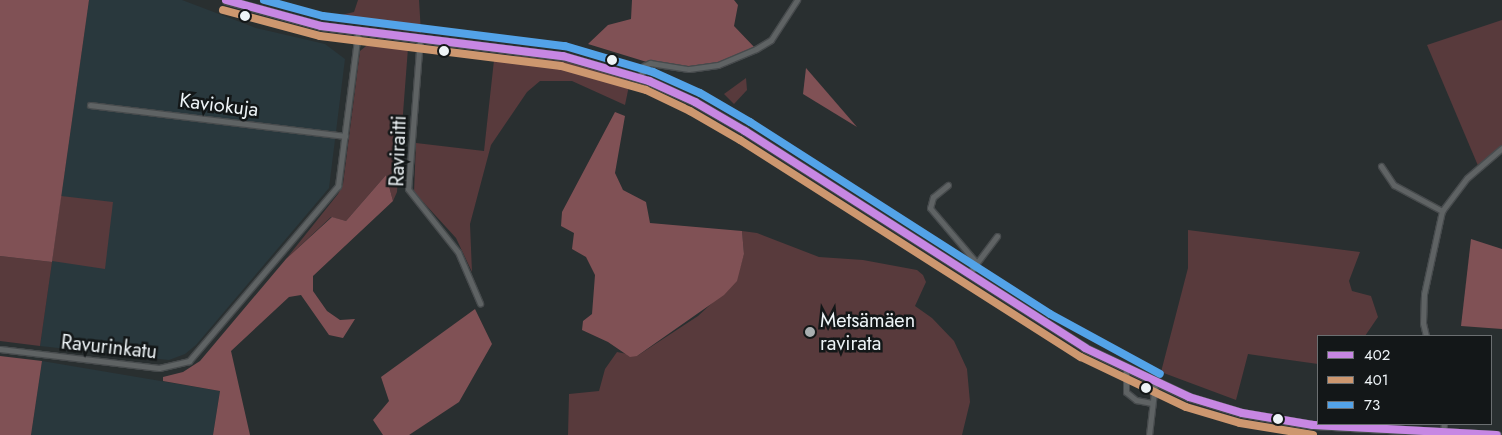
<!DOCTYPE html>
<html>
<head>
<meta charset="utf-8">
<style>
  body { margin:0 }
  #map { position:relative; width:1502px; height:435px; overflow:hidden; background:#292f30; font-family:Jost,sans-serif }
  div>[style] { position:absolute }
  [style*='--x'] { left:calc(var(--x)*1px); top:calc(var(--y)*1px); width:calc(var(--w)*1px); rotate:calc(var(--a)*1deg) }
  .built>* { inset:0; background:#29383d }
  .green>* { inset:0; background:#583a3c }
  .forest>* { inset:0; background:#805155 }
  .roads { filter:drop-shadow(1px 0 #474b4d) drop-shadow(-1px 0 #474b4d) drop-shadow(0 1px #474b4d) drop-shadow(0 -1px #474b4d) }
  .street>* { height:5px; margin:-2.5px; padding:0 2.5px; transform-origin:2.5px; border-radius:2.5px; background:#5f6364 }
  .secondary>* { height:7px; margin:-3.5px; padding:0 3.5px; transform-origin:3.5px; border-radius:3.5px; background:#5f6669 }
  .bus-1>* { height:8px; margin:-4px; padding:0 4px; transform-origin:4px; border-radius:4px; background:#c787e3 }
  .bus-2>* { height:8px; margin:-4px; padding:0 4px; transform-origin:4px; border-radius:4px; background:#cd976f }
  .bus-3>* { height:8px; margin:-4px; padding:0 4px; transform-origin:4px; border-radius:4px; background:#53a3e8 }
  .dots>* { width:14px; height:14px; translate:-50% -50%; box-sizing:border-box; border:2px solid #131718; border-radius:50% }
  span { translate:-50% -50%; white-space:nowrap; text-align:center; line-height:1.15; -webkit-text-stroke:5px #131718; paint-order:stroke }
  .street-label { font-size:20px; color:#eef4f7 }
  .poi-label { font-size:20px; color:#eef4f7 }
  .left { translate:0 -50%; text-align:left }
  .legend { position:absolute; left:1317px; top:335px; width:175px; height:90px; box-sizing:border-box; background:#131718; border:1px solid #6b6f71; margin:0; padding:6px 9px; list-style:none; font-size:15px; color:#eef4f7 }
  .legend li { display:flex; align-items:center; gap:10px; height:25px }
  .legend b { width:25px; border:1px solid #6b6f71 }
</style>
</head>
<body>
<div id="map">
  <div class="built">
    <i style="clip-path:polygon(89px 0,182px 0,256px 28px,325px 44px,345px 59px,329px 188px,196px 345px,185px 354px,169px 360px,40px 346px)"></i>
    <i style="clip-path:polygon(42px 361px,220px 391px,213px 435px,31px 435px)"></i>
  </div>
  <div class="green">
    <i style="clip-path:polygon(358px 0,419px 0,421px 33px,350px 23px,341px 15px,354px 12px)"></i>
    <i style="clip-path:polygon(1502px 20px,1502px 146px,1479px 168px,1427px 45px)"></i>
    <i style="clip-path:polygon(371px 42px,403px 44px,408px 48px,397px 192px,393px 201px,386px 175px,346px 221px,331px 217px,286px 259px,338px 194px,343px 184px,360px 51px)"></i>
    <i style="clip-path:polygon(520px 56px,581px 64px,630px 81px,625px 105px,572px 81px,540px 81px,527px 92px,491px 145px,470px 224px,472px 272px,456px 238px,414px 192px,416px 143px,484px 151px,494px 60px)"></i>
    <i style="clip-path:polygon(746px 78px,747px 90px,734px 104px,724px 94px)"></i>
    <i style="clip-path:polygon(61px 196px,113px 202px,105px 269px,52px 261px)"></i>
    <i style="clip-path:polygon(1188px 230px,1360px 252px,1349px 281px,1352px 291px,1371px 296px,1378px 317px,1365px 336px,1318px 336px,1318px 364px,1248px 354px,1236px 400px,1161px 372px,1188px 268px)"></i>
    <i style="clip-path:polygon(742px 231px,757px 233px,819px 257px,863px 260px,917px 270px,923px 275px,926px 282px,915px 306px,932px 318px,954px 341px,967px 369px,970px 402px,962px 435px,568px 435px,569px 394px,599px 391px,605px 369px,617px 352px,637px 356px,698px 316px,736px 281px,744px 254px)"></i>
    <i style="clip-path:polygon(0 256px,52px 262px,40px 346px,0 341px)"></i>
  </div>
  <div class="forest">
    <i style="clip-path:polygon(0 0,89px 0,52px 262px,0 256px)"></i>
    <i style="clip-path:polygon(632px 0,734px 0,738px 5px,734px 26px,756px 49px,718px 65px,689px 69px,650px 63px,588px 44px,608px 25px,631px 19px)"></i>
    <i style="clip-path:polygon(806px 68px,857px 127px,803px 94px)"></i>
    <i style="clip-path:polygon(615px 112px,625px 116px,615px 173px,623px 190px,646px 202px,650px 223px,742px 231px,744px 254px,737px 281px,724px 295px,637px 356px,630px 357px,608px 342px,582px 330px,583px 321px,592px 314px,595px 275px,586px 257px,572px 249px,574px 233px,561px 226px,562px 212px)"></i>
    <i style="clip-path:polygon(386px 175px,393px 201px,313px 276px,313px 291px,327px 311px,340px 320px,355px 319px,343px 338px,329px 335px,301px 295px,289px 297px,231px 351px,250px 435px,213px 435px,220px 391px,163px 381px,163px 377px,183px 372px,200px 361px,286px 259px,332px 217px,346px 221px)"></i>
    <i style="clip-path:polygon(1471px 239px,1502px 249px,1502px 329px,1461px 326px)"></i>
    <i style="clip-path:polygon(475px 309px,492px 344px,459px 402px,409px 435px,383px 435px,373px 420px,389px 401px,381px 377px)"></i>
    <i style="clip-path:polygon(0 356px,42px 361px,31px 435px,0 435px)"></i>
  </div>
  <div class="roads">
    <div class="street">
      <i style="--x:420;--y:38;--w:151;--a:94.5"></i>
      <i style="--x:408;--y:189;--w:80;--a:51.6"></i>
      <i style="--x:458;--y:252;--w:56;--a:66.7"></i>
      <i style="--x:640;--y:78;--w:13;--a:-72"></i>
      <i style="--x:644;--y:66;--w:7;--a:-27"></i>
      <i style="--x:650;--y:63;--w:39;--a:9"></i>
      <i style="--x:689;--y:69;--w:29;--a:-8"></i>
      <i style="--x:718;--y:65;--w:41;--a:-22.8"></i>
      <i style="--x:756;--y:49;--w:17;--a:-31"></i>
      <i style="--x:771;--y:40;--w:48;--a:-57"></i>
      <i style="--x:90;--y:105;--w:257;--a:6.9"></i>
      <i style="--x:1381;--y:166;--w:23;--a:56"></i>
      <i style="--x:1394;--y:185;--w:55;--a:28.4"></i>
      <i style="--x:948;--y:185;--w:19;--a:141"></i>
      <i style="--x:933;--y:197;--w:11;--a:105"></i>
      <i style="--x:930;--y:208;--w:71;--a:49.6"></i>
      <i style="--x:976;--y:262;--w:13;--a:117"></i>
      <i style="--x:976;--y:264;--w:35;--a:-53"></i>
      <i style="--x:1426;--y:336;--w:13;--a:-103"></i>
      <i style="--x:1423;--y:323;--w:29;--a:-88"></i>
      <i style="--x:1424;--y:294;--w:85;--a:-77.8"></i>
      <i style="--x:1442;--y:211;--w:41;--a:-52.9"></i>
      <i style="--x:1467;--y:178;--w:46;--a:-40.6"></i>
      <i style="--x:0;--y:349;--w:160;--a:6.8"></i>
      <i style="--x:159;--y:368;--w:31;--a:-13"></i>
      <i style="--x:189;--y:361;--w:230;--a:-49.6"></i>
      <i style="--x:338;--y:186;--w:155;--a:-82.6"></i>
      <i style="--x:1126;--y:370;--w:22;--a:90"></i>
      <i style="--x:1126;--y:392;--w:13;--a:39"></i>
      <i style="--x:1136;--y:400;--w:16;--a:11"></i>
      <i style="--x:1443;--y:432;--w:8;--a:-83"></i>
      <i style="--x:1149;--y:435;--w:52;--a:-83.4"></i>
    </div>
    <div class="secondary">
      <i style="--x:226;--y:0;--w:98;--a:15.3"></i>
      <i style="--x:321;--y:26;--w:244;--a:7.1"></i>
      <i style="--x:563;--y:56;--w:90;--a:16.2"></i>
      <i style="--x:649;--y:81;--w:51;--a:24.5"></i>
      <i style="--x:695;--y:102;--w:58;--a:30.1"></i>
      <i style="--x:745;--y:131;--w:403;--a:32.5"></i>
      <i style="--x:1085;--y:348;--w:115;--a:25.2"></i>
      <i style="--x:1189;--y:397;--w:55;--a:16.8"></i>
      <i style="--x:1242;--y:413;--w:72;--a:9.6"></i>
      <i style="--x:1313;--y:425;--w:184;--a:3.1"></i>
    </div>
  </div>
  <div class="bus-1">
    <i style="--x:226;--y:0;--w:98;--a:15.3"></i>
    <i style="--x:321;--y:26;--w:244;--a:7.1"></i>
    <i style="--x:563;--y:56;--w:90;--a:16.2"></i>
    <i style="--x:649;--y:81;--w:51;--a:24.5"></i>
    <i style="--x:695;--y:102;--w:58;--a:30.1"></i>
    <i style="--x:745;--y:131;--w:403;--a:32.5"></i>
    <i style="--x:1085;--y:348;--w:115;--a:25.2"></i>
    <i style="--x:1189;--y:397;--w:55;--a:16.8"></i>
    <i style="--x:1242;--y:413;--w:72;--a:9.6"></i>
    <i style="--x:1313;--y:425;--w:184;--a:3.1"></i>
  </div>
  <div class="bus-2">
    <i style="--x:223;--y:10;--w:100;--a:15"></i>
    <i style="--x:320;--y:36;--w:243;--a:7.1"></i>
    <i style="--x:561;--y:66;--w:88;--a:15.8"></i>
    <i style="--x:646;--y:90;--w:49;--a:25.5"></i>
    <i style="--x:690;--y:111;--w:58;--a:30.1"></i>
    <i style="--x:740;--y:140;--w:404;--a:32.5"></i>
    <i style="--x:1081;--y:357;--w:116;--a:25.5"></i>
    <i style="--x:1186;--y:407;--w:56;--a:16.5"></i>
    <i style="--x:1240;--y:423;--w:74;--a:9.3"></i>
  </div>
  <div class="bus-3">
    <i style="--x:264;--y:0;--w:61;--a:15.2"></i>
    <i style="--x:323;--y:16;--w:244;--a:7.1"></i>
    <i style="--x:565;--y:46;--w:92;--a:16.5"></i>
    <i style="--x:653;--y:72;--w:51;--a:24.1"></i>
    <i style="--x:700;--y:93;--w:58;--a:30.1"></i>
    <i style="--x:750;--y:122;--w:356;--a:32.6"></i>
    <i style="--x:1050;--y:314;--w:125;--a:28.6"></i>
  </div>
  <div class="dots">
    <i style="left:245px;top:16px;background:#eef4f7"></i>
    <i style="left:444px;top:51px;background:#eef4f7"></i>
    <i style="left:612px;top:60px;background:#eef4f7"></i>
    <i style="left:810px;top:332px;background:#a9afb1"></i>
    <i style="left:1146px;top:388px;background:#eef4f7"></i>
    <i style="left:1278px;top:419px;background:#eef4f7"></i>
  </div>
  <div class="street-label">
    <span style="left:219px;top:105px;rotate:7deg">Kaviokuja</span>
    <span style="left:398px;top:151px;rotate:-88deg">Raviraitti</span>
    <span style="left:109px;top:347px;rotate:6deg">Ravurinkatu</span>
  </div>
  <div class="poi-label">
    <span class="left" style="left:820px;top:332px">Metsämäen<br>ravirata</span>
  </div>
  <ul class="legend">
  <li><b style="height:6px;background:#c787e3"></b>402</li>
  <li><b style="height:6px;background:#cd976f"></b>401</li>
  <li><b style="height:6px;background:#53a3e8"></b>73</li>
  </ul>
</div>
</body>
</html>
